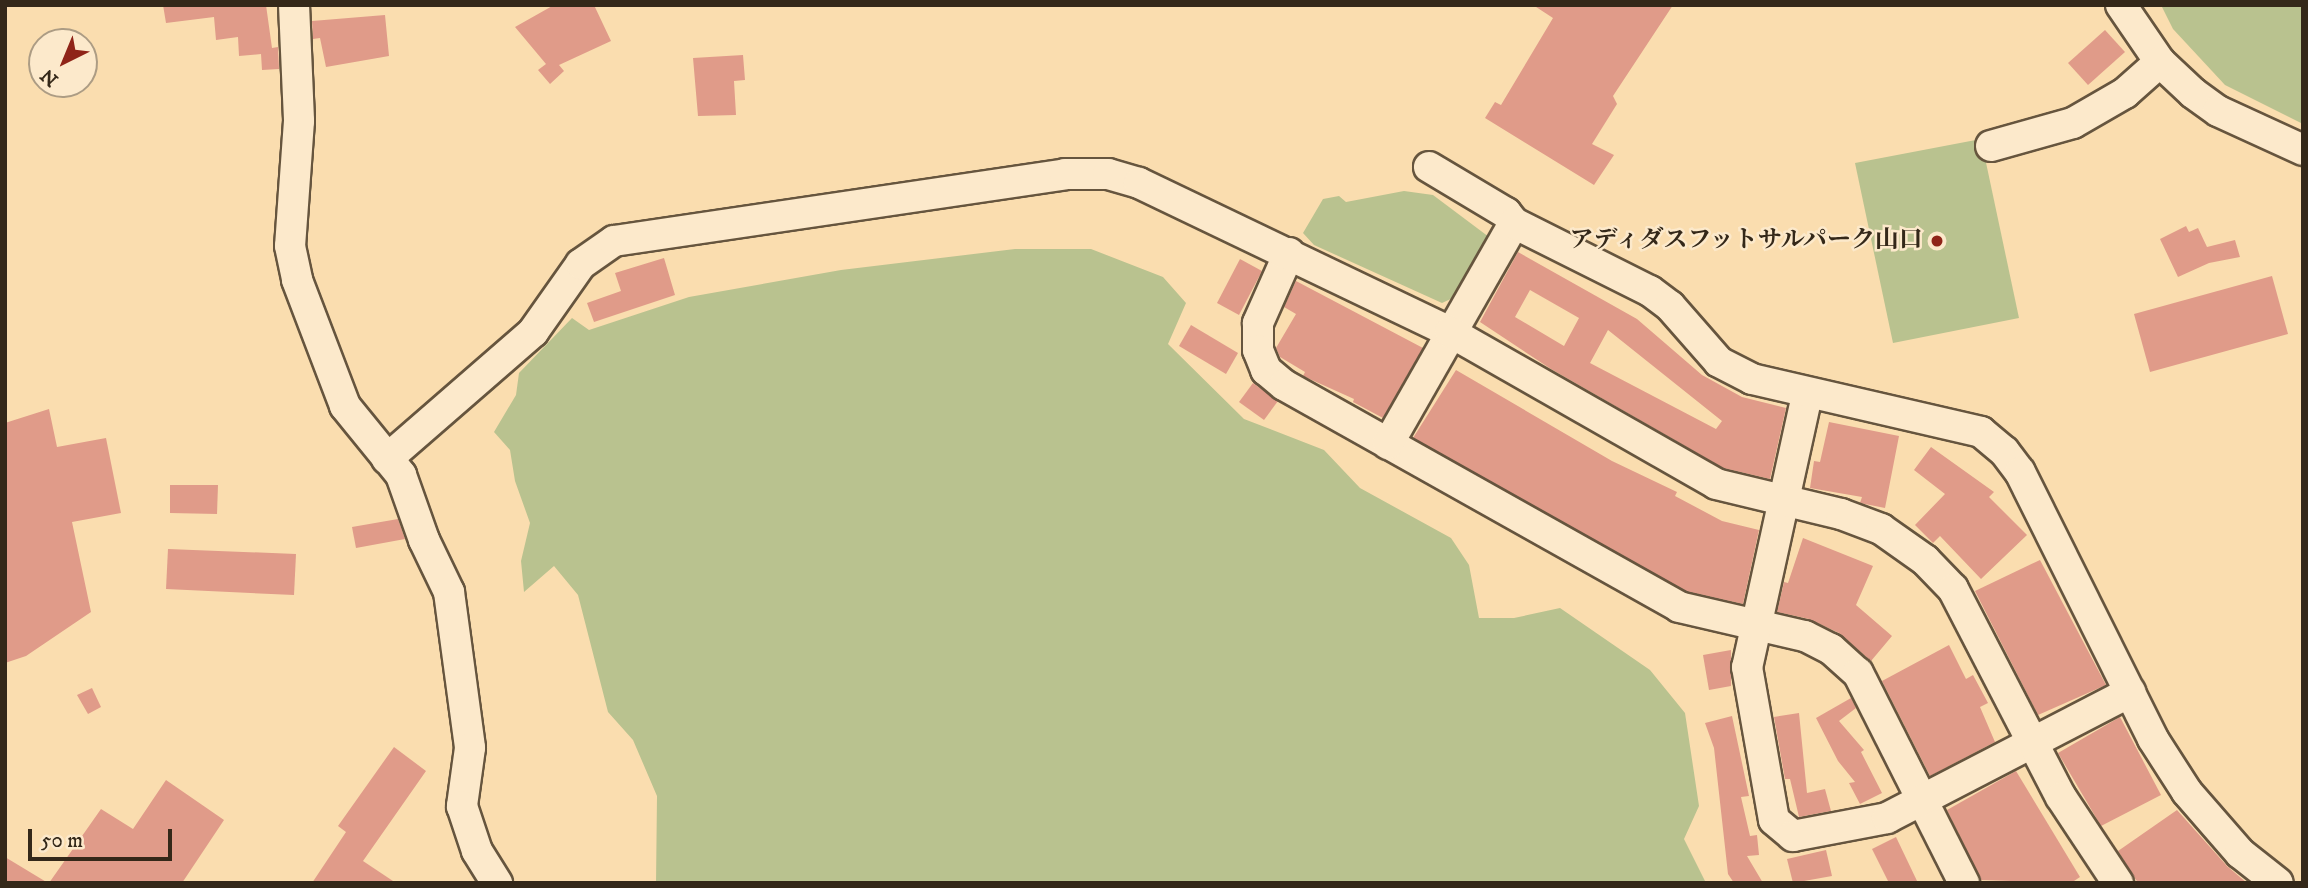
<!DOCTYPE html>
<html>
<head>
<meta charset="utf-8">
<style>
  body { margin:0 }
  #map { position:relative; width:2308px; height:888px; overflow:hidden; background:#faddaf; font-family:"IM FELL DW Pica","Noto Serif JP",serif }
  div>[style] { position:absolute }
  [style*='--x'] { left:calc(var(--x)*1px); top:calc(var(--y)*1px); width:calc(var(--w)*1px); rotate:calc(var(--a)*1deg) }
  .green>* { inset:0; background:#b9c28f }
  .building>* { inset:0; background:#e09b89 }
  .roads { filter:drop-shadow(2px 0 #66553e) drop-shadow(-2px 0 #66553e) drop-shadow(0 2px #66553e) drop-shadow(0 -2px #66553e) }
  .minor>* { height:30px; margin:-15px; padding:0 15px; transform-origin:15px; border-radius:15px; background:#fce9cb }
  .dots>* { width:19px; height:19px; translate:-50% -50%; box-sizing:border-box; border:4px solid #fce9cb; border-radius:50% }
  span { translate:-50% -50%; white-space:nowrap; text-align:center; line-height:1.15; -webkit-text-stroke:5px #fce9cb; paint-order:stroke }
  .poi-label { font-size:24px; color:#342819; font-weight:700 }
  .right { translate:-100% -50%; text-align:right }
  .frame { position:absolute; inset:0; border:7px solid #342819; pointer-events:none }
  .north { position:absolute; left:28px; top:28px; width:70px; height:70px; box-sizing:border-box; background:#fce9cb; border:2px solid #ac9c84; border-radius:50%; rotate:223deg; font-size:19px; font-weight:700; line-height:28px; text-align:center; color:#342819 }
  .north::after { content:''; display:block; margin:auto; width:24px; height:32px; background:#8f2418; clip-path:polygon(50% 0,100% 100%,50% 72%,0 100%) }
  .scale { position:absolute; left:28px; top:829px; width:144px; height:32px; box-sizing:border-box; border:4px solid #342819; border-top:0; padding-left:9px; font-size:21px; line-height:24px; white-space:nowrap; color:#342819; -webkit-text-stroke:5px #fce9cb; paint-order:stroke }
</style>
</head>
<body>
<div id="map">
  <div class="green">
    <i style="clip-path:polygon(2161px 5px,2303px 5px,2303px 124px,2225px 85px,2173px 29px)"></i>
    <i style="clip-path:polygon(1981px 139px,2019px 318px,1893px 343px,1855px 163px)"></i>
    <i style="clip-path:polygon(1404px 191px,1433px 195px,1489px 237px,1455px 297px,1442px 303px,1314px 245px,1303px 233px,1323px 199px,1339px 196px,1346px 202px)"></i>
    <i style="clip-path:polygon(1015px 249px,1091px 249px,1163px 277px,1186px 303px,1168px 344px,1244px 419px,1324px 450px,1360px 488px,1451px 538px,1469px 565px,1479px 618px,1514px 618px,1560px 608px,1650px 670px,1685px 713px,1699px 806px,1684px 839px,1706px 883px,656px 883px,657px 796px,633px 740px,608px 712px,578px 595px,554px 566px,524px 592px,521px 561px,530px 523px,515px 481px,510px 450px,494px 432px,516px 395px,519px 373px,572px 318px,589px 330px,689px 297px,841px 270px)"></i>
  </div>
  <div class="building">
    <i style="clip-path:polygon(163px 5px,266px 5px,272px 48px,278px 47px,279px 69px,262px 70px,261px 54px,239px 56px,238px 37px,216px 40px,214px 17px,166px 23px)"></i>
    <i style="clip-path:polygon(554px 5px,594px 5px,611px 41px,559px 65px,564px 71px,550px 84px,538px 70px,546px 64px,515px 27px)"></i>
    <i style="clip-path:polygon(1533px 5px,1673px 5px,1613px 96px,1617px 104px,1592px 144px,1614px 155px,1594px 185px,1485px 118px,1495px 102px,1501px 105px,1553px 18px)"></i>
    <i style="clip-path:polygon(385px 15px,389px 56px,326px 67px,320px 38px,313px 39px,312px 21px)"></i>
    <i style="clip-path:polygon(2105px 30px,2125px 52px,2088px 85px,2068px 63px)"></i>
    <i style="clip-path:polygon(743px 55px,745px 80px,734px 81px,736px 115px,698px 116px,693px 58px)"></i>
    <i style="clip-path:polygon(2186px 226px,2189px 232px,2198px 228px,2207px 247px,2235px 240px,2240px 257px,2209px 263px,2178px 277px,2160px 239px)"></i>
    <i style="clip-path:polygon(evenodd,1518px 252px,1637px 319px,1702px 375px,1742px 397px,1786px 408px,1770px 479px,1723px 468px,1551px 369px,1480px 322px,1518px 252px,1530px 290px,1579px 318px,1564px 346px,1515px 317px,1530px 290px,1518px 252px,1608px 330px,1722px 421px,1716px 429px,1590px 363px,1608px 330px)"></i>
    <i style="clip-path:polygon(664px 258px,675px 295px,594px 322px,587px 303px,621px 291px,615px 273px)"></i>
    <i style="clip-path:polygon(1240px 259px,1262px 271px,1239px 315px,1217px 303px)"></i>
    <i style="clip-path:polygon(2272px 276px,2288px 334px,2150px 372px,2134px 314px)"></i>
    <i style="clip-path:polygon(1296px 281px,1423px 348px,1383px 418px,1353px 402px,1354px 399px,1303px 376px,1305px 372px,1280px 357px,1276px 348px,1296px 314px,1284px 307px)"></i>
    <i style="clip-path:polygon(1191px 325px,1238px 353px,1226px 374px,1179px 346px)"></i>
    <i style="clip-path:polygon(1456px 370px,1612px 461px,1677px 492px,1675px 496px,1722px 521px,1759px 530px,1743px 604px,1685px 591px,1413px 438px)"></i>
    <i style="clip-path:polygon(1253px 383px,1278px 401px,1264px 420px,1239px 402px)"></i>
    <i style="clip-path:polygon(49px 409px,57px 447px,106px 438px,121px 513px,72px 522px,91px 612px,26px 656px,5px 663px,5px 423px)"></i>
    <i style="clip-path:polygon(1829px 422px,1899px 436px,1885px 508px,1860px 503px,1862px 497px,1810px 488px,1814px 461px,1820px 462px)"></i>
    <i style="clip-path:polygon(1931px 447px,1994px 492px,1989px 497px,2027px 535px,1981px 579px,1940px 536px,1933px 543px,1915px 525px,1945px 494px,1914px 470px)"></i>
    <i style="clip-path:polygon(170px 485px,218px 485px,217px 514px,170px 513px)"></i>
    <i style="clip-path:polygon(398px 519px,405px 539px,356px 548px,352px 527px)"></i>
    <i style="clip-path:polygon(1803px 538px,1873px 566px,1856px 605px,1892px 636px,1871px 661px,1839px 633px,1809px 619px,1777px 612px,1784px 582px,1788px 583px)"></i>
    <i style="clip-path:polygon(168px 549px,296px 554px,294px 595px,166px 589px)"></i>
    <i style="clip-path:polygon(2040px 560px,2106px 685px,2038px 715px,1975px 591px)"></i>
    <i style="clip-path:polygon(1949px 645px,1966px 679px,1973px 675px,1988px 703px,1980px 707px,1995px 742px,1930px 776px,1882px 681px)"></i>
    <i style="clip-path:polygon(1731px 650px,1731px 686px,1709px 690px,1703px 655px)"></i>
    <i style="clip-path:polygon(92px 688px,101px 707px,88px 714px,77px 695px)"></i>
    <i style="clip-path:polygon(1851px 698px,1856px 708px,1839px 721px,1864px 750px,1861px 752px,1882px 793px,1860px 804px,1849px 783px,1855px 782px,1838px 761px,1816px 718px)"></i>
    <i style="clip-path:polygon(1799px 713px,1807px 793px,1825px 789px,1831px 811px,1799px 817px,1790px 779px,1785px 779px,1774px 717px)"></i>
    <i style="clip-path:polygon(1732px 716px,1749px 796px,1741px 797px,1750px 836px,1757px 835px,1759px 855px,1747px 856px,1763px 883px,1734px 883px,1728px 874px,1714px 748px,1705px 723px)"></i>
    <i style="clip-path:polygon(2120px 717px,2161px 795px,2101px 826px,2058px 753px)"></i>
    <i style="clip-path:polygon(394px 747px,426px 771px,363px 861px,396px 883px,312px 883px,346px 832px,338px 826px)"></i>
    <i style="clip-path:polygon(2016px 771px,2080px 877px,2071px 883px,1981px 880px,1947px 810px)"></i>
    <i style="clip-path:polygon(166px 780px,224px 820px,182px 883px,49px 883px,101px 809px,133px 829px)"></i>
    <i style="clip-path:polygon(2177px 810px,2227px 866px,2247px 883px,2138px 883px,2118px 851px)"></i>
    <i style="clip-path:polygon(1896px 837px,1918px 883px,1889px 883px,1872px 849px)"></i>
    <i style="clip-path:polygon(1826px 850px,1832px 876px,1793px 883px,1787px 859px)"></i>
    <i style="clip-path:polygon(5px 857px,48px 883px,5px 883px)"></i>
  </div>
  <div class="roads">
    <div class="minor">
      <i style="--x:294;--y:5;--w:116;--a:87.5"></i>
      <i style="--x:299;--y:121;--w:125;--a:94.1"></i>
      <i style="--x:290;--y:246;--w:35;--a:78"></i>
      <i style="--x:297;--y:280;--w:135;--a:69.1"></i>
      <i style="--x:345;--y:406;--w:89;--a:50.9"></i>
      <i style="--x:401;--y:475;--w:69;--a:70.5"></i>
      <i style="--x:424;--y:540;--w:58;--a:64.3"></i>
      <i style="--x:449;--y:592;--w:157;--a:82.3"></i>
      <i style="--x:470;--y:748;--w:59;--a:97.9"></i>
      <i style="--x:462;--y:806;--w:47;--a:71.6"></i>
      <i style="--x:477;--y:851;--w:38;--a:58"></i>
      <i style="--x:2121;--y:5;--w:69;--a:55.6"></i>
      <i style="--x:2160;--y:62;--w:45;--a:43.2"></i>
      <i style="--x:2193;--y:93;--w:31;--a:36"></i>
      <i style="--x:2218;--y:111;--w:94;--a:24.6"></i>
      <i style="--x:1991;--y:146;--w:85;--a:-15.7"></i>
      <i style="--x:2073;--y:123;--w:60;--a:-30"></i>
      <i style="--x:2125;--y:93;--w:47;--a:-41.5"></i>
      <i style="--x:1429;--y:167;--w:90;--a:30.9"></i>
      <i style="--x:1506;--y:213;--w:13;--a:51"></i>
      <i style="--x:1289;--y:253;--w:77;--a:113.9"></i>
      <i style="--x:1258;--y:323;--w:27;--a:90"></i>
      <i style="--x:1258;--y:350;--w:22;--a:68"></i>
      <i style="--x:1266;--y:370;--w:23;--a:40"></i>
      <i style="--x:1284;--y:385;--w:453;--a:29.3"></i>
      <i style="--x:1679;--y:607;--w:129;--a:13"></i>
      <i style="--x:1805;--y:636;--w:29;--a:27"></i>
      <i style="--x:1831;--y:649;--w:36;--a:42"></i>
      <i style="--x:1858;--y:673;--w:235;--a:63.2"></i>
      <i style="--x:1807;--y:395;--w:279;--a:102.4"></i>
      <i style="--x:1747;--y:667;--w:155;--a:80"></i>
      <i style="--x:1774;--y:820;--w:25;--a:40"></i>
      <i style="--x:1793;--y:836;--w:96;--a:-10.8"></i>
      <i style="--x:1887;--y:818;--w:274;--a:-27.4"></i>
      <i style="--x:1388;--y:444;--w:254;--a:-60.3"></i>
      <i style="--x:1514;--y:223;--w:152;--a:26.6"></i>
      <i style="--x:1650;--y:291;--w:25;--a:37"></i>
      <i style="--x:1670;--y:306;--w:74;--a:48.8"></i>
      <i style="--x:1719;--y:362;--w:37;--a:27"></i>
      <i style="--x:1752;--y:379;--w:235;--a:13"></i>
      <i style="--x:1981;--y:432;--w:30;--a:40"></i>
      <i style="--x:2004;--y:451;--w:26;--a:53"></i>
      <i style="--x:2020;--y:472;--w:298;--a:63.5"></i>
      <i style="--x:2153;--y:739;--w:63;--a:57.3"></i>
      <i style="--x:2187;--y:792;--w:81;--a:49"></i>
      <i style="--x:2240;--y:853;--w:48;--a:38.3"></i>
      <i style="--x:387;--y:459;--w:194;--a:-41"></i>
      <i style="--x:533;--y:332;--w:83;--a:-54.8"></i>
      <i style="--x:581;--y:264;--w:40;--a:-34.9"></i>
      <i style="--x:614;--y:241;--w:456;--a:-8.4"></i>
      <i style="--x:1065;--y:174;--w:43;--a:0"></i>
      <i style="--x:1108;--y:174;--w:32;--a:16"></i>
      <i style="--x:1139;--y:183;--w:345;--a:25.6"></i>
      <i style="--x:1450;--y:332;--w:306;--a:29.7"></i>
      <i style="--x:1716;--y:484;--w:129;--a:13.5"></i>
      <i style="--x:1841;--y:514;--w:43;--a:20.6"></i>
      <i style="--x:1881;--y:529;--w:54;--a:35.2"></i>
      <i style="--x:1925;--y:560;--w:40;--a:46"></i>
      <i style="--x:1953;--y:589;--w:234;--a:62.6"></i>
      <i style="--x:2061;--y:797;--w:103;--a:56.5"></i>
    </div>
  </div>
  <div class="dots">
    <i style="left:1937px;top:241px;background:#8f2418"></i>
  </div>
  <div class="poi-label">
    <span class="right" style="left:1923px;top:241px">アディダスフットサルパーク山口</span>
  </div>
  <div class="frame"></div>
  <div class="north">N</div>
  <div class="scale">50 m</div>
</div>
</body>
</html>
